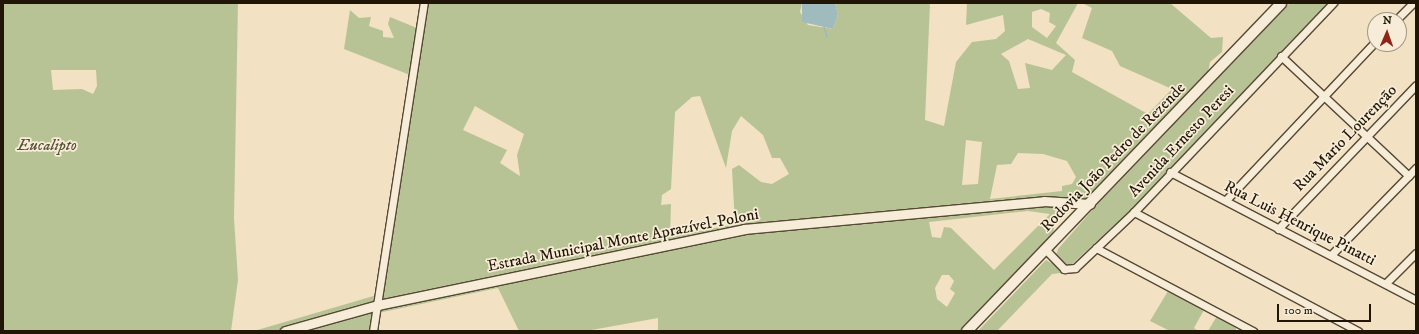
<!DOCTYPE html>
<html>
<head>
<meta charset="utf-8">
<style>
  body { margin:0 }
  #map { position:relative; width:1419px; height:334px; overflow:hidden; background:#f2e1c2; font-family:"IM FELL DW Pica",serif }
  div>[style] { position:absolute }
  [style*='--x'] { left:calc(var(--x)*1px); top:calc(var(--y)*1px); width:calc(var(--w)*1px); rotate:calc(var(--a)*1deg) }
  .green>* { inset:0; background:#b8c395 }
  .water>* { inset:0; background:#a0bbbe }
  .stream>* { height:2px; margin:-1px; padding:0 1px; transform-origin:1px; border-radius:1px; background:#a0bbbe }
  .roads { filter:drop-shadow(1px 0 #554934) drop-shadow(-1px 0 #554934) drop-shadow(0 1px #554934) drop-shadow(0 -1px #554934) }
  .minor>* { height:7px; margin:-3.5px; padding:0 3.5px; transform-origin:3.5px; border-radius:3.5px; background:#f7ecd7 }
  .tertiary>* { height:9px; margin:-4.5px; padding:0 4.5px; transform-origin:4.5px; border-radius:4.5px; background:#f7ecd7 }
  .secondary>* { height:10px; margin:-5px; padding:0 5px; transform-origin:5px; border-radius:5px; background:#f7ecd7 }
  span { translate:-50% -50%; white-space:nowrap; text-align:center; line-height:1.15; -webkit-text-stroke:3.5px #f7ecd7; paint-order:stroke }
  .street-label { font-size:16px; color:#211605 }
  .park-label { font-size:16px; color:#565337; font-style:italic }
  .frame { position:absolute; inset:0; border:4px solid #211605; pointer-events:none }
  .north { position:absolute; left:1367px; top:12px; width:40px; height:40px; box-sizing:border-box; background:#f7ecd7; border:1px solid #a19683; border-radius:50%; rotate:2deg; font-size:11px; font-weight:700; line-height:16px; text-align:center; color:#211605 }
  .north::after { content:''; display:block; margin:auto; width:14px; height:18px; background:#8f2418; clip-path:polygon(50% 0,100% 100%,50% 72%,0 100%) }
  .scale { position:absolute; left:1277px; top:304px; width:94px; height:18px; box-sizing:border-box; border:2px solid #211605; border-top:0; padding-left:5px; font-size:12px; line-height:14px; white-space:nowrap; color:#211605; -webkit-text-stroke:3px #f7ecd7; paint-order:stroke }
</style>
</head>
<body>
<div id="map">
  <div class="green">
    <i style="clip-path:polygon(evenodd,3px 3px,238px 3px,234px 218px,238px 280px,231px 331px,3px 331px,3px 3px,51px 70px,96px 70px,97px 86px,93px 94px,82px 89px,53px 90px,51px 70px)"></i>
    <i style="clip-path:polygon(evenodd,426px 3px,802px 3px,800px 12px,808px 25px,833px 29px,838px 14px,835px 3px,930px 3px,925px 120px,944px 126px,956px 62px,972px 42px,996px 39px,1005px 31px,1003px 15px,966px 25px,967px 3px,1078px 3px,1056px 43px,1075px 60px,1072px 72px,1148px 114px,1172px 89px,1120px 66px,1112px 51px,1082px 38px,1092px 8px,1082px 3px,1170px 3px,1211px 38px,1223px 37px,1222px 52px,1210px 62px,1208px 73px,1087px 199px,1044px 199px,743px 227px,384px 301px,382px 294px,426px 3px,1041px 9px,1050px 13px,1049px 22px,1056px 26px,1047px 38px,1032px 27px,1032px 12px,1041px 9px,426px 3px,1028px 39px,1066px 55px,1052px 70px,1025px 63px,1030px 88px,1018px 89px,1009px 61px,1001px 54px,1028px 39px,426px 3px,700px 96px,726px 168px,732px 131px,741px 116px,763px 135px,772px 158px,780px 158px,789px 174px,772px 184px,761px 182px,739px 165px,732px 169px,735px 224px,670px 237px,671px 204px,661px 205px,662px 195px,671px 189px,675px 112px,692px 97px,700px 96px,426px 3px,475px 106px,524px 134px,517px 155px,520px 176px,500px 163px,507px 150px,463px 130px,475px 106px,426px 3px,966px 140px,982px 142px,978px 184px,962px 185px,966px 140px,426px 3px,1018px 153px,1043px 154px,1067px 161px,1076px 177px,1072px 184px,1062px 186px,1062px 191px,990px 199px,997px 165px,1011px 164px,1018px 153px)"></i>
    <i style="clip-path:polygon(1290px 3px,1328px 3px,1132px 209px,1070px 266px,1062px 262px,1056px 255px,1058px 249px,1094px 208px)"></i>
    <i style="clip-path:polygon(350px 10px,359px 18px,371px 17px,369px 26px,383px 31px,383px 37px,394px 38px,388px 24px,390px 17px,417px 28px,410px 75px,344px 49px)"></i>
    <i style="clip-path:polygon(evenodd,1064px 204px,1064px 210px,1056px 216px,1053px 234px,960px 331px,658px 331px,658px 318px,586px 331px,519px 331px,498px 288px,378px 313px,379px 307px,744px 231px,1064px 204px,1028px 211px,1050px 214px,994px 270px,951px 228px,944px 227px,941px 238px,932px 237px,929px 222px,1028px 211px,1064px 204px,942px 275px,949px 275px,954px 281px,950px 289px,955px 293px,947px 307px,937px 299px,935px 288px,942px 275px)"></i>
    <i style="clip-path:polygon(1046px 260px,1063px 270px,1061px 273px,1052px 274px,997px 331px,978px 331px)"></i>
    <i style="clip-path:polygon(1168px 291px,1204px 310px,1194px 328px,1198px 331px,1170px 331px,1150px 321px)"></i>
    <i style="clip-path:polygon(377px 295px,376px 302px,277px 331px,254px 331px)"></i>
    <i style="clip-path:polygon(369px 310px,373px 314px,369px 331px,295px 331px)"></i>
    <i style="clip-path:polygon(1217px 316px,1237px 327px,1235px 331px,1208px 331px)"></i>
  </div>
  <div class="water">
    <i style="clip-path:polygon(802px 3px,835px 3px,838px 14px,833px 29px,802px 22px)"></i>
  </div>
  <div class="stream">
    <i style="--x:824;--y:27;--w:10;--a:73"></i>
  </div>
  <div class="roads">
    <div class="minor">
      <i style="--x:1396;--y:20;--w:24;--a:-45"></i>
      <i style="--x:1281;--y:56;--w:175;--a:43.2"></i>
      <i style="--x:1170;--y:172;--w:277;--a:27.5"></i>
      <i style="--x:1226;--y:200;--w:217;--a:-46.7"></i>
      <i style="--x:1134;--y:212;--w:254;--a:28"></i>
      <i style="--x:1278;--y:229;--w:199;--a:-46.2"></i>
      <i style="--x:1096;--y:248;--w:178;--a:27.9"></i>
      <i style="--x:1045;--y:249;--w:28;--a:46"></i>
      <i style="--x:1064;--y:269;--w:11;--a:-5"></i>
      <i style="--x:1075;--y:268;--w:81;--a:-43.5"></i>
      <i style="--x:1134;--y:212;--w:289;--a:-46.4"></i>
      <i style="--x:1331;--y:255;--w:122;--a:-45.7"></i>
      <i style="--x:1386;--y:283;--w:42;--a:-45"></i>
      <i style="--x:373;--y:331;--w:332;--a:-81.2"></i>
    </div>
    <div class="tertiary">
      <i style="--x:285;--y:331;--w:97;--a:-15.6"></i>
      <i style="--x:378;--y:305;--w:374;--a:-11.7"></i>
      <i style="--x:744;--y:229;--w:301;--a:-5.3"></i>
      <i style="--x:1044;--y:201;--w:46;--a:3.7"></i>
    </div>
    <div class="secondary">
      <i style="--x:967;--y:331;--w:454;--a:-46.2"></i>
    </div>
  </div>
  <div class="street-label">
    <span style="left:1345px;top:138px;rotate:-46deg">Rua Mario Lourenção</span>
    <span style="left:1181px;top:141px;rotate:-47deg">Avenida Ernesto Peresi</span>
    <span style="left:1113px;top:157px;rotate:-46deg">Rodovia João Pedro de Rezende</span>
    <span style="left:1300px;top:223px;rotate:27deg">Rua Luis Henrique Pinatti</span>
    <span style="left:623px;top:240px;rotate:-11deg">Estrada Municipal Monte Aprazível-Poloni</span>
  </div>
  <div class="park-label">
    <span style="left:47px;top:145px">Eucalipto</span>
  </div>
  <div class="frame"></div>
  <div class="north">N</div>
  <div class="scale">100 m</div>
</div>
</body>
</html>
